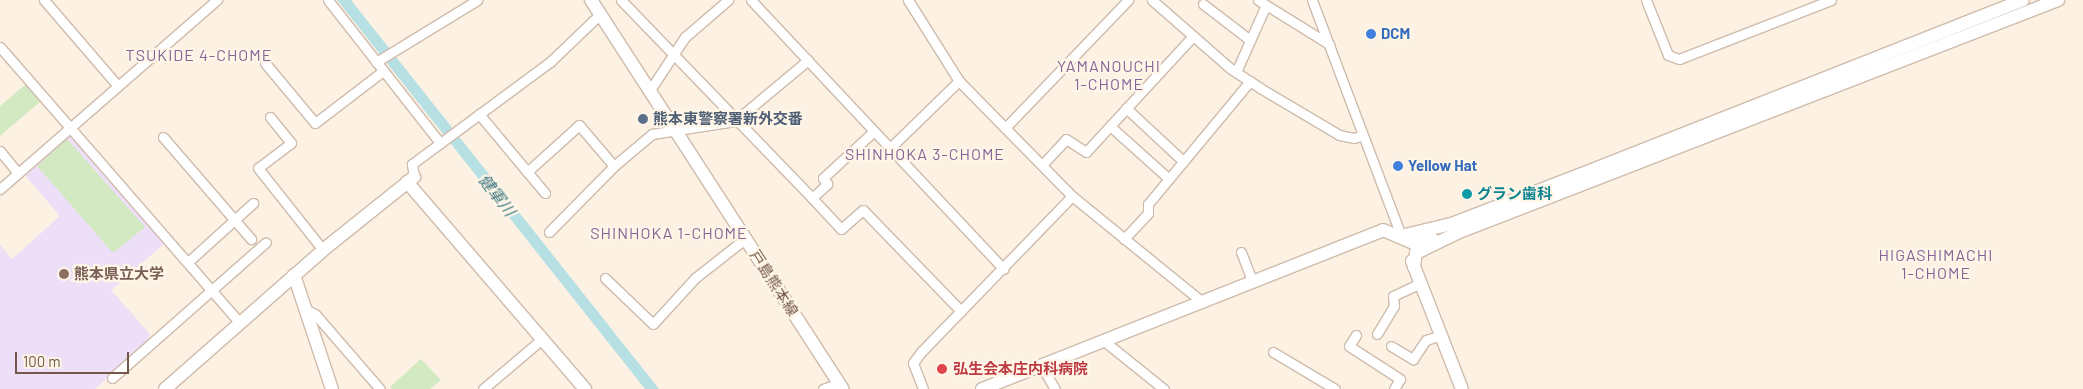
<!DOCTYPE html>
<html>
<head>
<meta charset="utf-8">
<style>
  body { margin:0 }
  #map { position:relative; width:2083px; height:389px; overflow:hidden; background:#fcf1e2; font-family:Barlow,"Noto Sans JP",sans-serif }
  div>[style] { position:absolute }
  [style*='--x'] { left:calc(var(--x)*1px); top:calc(var(--y)*1px); width:calc(var(--w)*1px); rotate:calc(var(--a)*1deg) }
  .education>* { inset:0; background:#eedff8 }
  .green>* { inset:0; background:#d2e9c1 }
  .water>* { inset:0; background:#b7e0e5 }
  .roads { filter:drop-shadow(1px 0 #cfbbac) drop-shadow(-1px 0 #cfbbac) drop-shadow(0 1px #cfbbac) drop-shadow(0 -1px #cfbbac) }
  .street>* { height:9px; margin:-4.5px; padding:0 4.5px; transform-origin:4.5px; border-radius:4.5px; background:#fff }
  .secondary>* { height:12px; margin:-6px; padding:0 6px; transform-origin:6px; border-radius:6px; background:#fff }
  .dots>* { width:14px; height:14px; translate:-50% -50%; box-sizing:border-box; border:2px solid #fff6e8; border-radius:50% }
  span { translate:-50% -50%; white-space:nowrap; text-align:center; line-height:1.15; -webkit-text-stroke:4.5px #fff6e8; paint-order:stroke }
  .shop-label { font-size:15px; color:#366cbe; font-weight:700 }
  .left { translate:0 -50%; text-align:left }
  .service-label { font-size:15px; color:#4e5e75; font-weight:700 }
  .culture-label { font-size:15px; color:#0d838f; font-weight:700 }
  .education-label { font-size:15px; color:#785e54; font-weight:700 }
  .street-label { font-size:15px; color:#735749 }
  .health-label { font-size:15px; color:#be3a42; font-weight:700 }
  .neighbourhood-label { font-size:16px; color:#856497; letter-spacing:1px }
  .water-label { font-size:16px; color:#407780; font-style:italic }
  .scale { position:absolute; left:15px; top:352px; width:114px; height:22px; box-sizing:border-box; border:2px solid #735749; border-top:0; padding-left:6px; font-size:15px; line-height:18px; white-space:nowrap; color:#735749; -webkit-text-stroke:4px #fff6e8; paint-order:stroke }
</style>
</head>
<body>
<div id="map">
  <div class="education">
    <i style="clip-path:polygon(68px 133px,166px 242px,111px 290px,149px 333px,149px 342px,95px 389px,0 389px,0 245px,12px 259px,60px 216px,23px 173px)"></i>
  </div>
  <div class="green">
    <i style="clip-path:polygon(27px 83px,41px 101px,0 136px,0 106px)"></i>
    <i style="clip-path:polygon(67px 139px,145px 227px,113px 253px,37px 166px)"></i>
    <i style="clip-path:polygon(421px 359px,441px 380px,430px 389px,392px 389px,390px 387px)"></i>
  </div>
  <div class="water">
    <i style="clip-path:polygon(337px 0,351px 0,659px 389px,645px 389px)"></i>
  </div>
  <div class="roads">
    <div class="street">
      <i style="--x:44;--y:0;--w:113;--a:49.3"></i>
      <i style="--x:328;--y:0;--w:182;--a:51.9"></i>
      <i style="--x:621;--y:0;--w:275;--a:46"></i>
      <i style="--x:812;--y:198;--w:21;--a:-43"></i>
      <i style="--x:827;--y:184;--w:7;--a:-124"></i>
      <i style="--x:823;--y:178;--w:69;--a:-42.7"></i>
      <i style="--x:751;--y:0;--w:369;--a:46.8"></i>
      <i style="--x:908;--y:0;--w:96;--a:57.8"></i>
      <i style="--x:959;--y:81;--w:161;--a:45.5"></i>
      <i style="--x:1072;--y:196;--w:166;--a:39.1"></i>
      <i style="--x:1152;--y:0;--w:105;--a:41.1"></i>
      <i style="--x:1231;--y:69;--w:35;--a:33"></i>
      <i style="--x:1260;--y:88;--w:92;--a:30.7"></i>
      <i style="--x:1339;--y:135;--w:15;--a:11"></i>
      <i style="--x:1354;--y:138;--w:9;--a:-18"></i>
      <i style="--x:1258;--y:0;--w:84;--a:31.8"></i>
      <i style="--x:1312;--y:0;--w:252;--a:69.3"></i>
      <i style="--x:1646;--y:0;--w:59;--a:68.2"></i>
      <i style="--x:1668;--y:55;--w:12;--a:20"></i>
      <i style="--x:1679;--y:59;--w:163;--a:-21.2"></i>
      <i style="--x:1203;--y:4;--w:59;--a:37.5"></i>
      <i style="--x:0;--y:47;--w:366;--a:49"></i>
      <i style="--x:376;--y:62;--w:119;--a:-31.5"></i>
      <i style="--x:265;--y:63;--w:78;--a:50.2"></i>
      <i style="--x:315;--y:123;--w:86;--a:-37.4"></i>
      <i style="--x:1236;--y:72;--w:73;--a:-65.9"></i>
      <i style="--x:650;--y:90;--w:64;--a:-56.6"></i>
      <i style="--x:685;--y:37;--w:57;--a:-40.7"></i>
      <i style="--x:1126;--y:108;--w:78;--a:42.9"></i>
      <i style="--x:479;--y:114;--w:103;--a:50.1"></i>
      <i style="--x:270;--y:117;--w:33;--a:51"></i>
      <i style="--x:291;--y:143;--w:41;--a:142.9"></i>
      <i style="--x:258;--y:168;--w:105;--a:51.6"></i>
      <i style="--x:1110;--y:126;--w:79;--a:41.9"></i>
      <i style="--x:1005;--y:128;--w:178;--a:-46.1"></i>
      <i style="--x:163;--y:137;--w:135;--a:49.2"></i>
      <i style="--x:890;--y:148;--w:96;--a:-44.2"></i>
      <i style="--x:0;--y:151;--w:28;--a:51"></i>
      <i style="--x:1042;--y:165;--w:35;--a:-47"></i>
      <i style="--x:1066;--y:139;--w:24;--a:33"></i>
      <i style="--x:1086;--y:152;--w:158;--a:-47.3"></i>
      <i style="--x:527;--y:172;--w:70;--a:-42.1"></i>
      <i style="--x:579;--y:125;--w:54;--a:49.5"></i>
      <i style="--x:614;--y:166;--w:50;--a:-40.1"></i>
      <i style="--x:652;--y:134;--w:84;--a:-8.9"></i>
      <i style="--x:735;--y:121;--w:95;--a:-39.9"></i>
      <i style="--x:414;--y:177;--w:13;--a:-99"></i>
      <i style="--x:412;--y:164;--w:172;--a:-36.5"></i>
      <i style="--x:550;--y:62;--w:69;--a:-43.8"></i>
      <i style="--x:0;--y:189;--w:288;--a:-41.1"></i>
      <i style="--x:812;--y:198;--w:42;--a:46.9"></i>
      <i style="--x:841;--y:229;--w:29;--a:-41"></i>
      <i style="--x:863;--y:210;--w:141;--a:45.9"></i>
      <i style="--x:549;--y:232;--w:93;--a:-45.4"></i>
      <i style="--x:1124;--y:239;--w:35;--a:-47"></i>
      <i style="--x:1148;--y:213;--w:9;--a:-90"></i>
      <i style="--x:1148;--y:204;--w:160;--a:-50.3"></i>
      <i style="--x:1241;--y:252;--w:31;--a:69"></i>
      <i style="--x:188;--y:262;--w:88;--a:-42.2"></i>
      <i style="--x:605;--y:278;--w:66;--a:43.8"></i>
      <i style="--x:653;--y:324;--w:62;--a:-47.6"></i>
      <i style="--x:695;--y:278;--w:65;--a:-38.1"></i>
      <i style="--x:305;--y:309;--w:11;--a:27"></i>
      <i style="--x:315;--y:314;--w:99;--a:49.1"></i>
      <i style="--x:1377;--y:334;--w:33;--a:-59"></i>
      <i style="--x:1394;--y:306;--w:10;--a:-96"></i>
      <i style="--x:1393;--y:296;--w:31;--a:-25"></i>
      <i style="--x:1356;--y:335;--w:13;--a:122"></i>
      <i style="--x:1349;--y:346;--w:61;--a:32.9"></i>
      <i style="--x:1400;--y:379;--w:12;--a:121"></i>
      <i style="--x:1104;--y:341;--w:77;--a:38.7"></i>
      <i style="--x:1391;--y:346;--w:26;--a:31"></i>
      <i style="--x:1413;--y:359;--w:23;--a:-56"></i>
      <i style="--x:1426;--y:340;--w:16;--a:-18"></i>
      <i style="--x:1273;--y:352;--w:72;--a:30.8"></i>
      <i style="--x:1041;--y:365;--w:28;--a:60"></i>
      <i style="--x:112;--y:378;--w:205;--a:-41.4"></i>
      <i style="--x:483;--y:389;--w:77;--a:-40.3"></i>
      <i style="--x:823;--y:389;--w:17;--a:-21"></i>
      <i style="--x:923;--y:389;--w:28;--a:-111"></i>
      <i style="--x:913;--y:363;--w:14;--a:-54"></i>
      <i style="--x:921;--y:352;--w:217;--a:-45.9"></i>
    </div>
    <div class="secondary">
      <i style="--x:591;--y:0;--w:463;--a:57.1"></i>
      <i style="--x:407;--y:182;--w:273;--a:49.3"></i>
      <i style="--x:1401;--y:236;--w:51;--a:-13.5"></i>
      <i style="--x:1451;--y:224;--w:137;--a:-20.9"></i>
      <i style="--x:1579;--y:175;--w:477;--a:-21.5"></i>
      <i style="--x:1412;--y:261;--w:137;--a:68.7"></i>
      <i style="--x:1414;--y:267;--w:14;--a:-82"></i>
      <i style="--x:1416;--y:253;--w:46;--a:-26"></i>
      <i style="--x:1457;--y:233;--w:645;--a:-21.19"></i>
      <i style="--x:294;--y:275;--w:120;--a:71.6"></i>
      <i style="--x:165;--y:389;--w:210;--a:-41.3"></i>
      <i style="--x:323;--y:250;--w:117;--a:-38.7"></i>
      <i style="--x:982;--y:389;--w:431;--a:-21.6"></i>
      <i style="--x:1383;--y:230;--w:33;--a:23"></i>
      <i style="--x:1413;--y:243;--w:20;--a:-11"></i>
    </div>
  </div>
  <div class="dots">
    <i style="left:1371px;top:34px;background:#3f7fe0"></i>
    <i style="left:643px;top:119px;background:#5c6f8a"></i>
    <i style="left:1398px;top:166px;background:#3f7fe0"></i>
    <i style="left:1467px;top:194px;background:#0f9aa8"></i>
    <i style="left:64px;top:274px;background:#8d6e63"></i>
    <i style="left:942px;top:369px;background:#e0444e"></i>
  </div>
  <div class="shop-label">
    <span class="left" style="left:1381px;top:34px">DCM</span>
    <span class="left" style="left:1408px;top:166px">Yellow Hat</span>
  </div>
  <div class="service-label">
    <span class="left" style="left:653px;top:119px">熊本東警察署新外交番</span>
  </div>
  <div class="culture-label">
    <span class="left" style="left:1477px;top:194px">グラン歯科</span>
  </div>
  <div class="education-label">
    <span class="left" style="left:74px;top:274px">熊本県立大学</span>
  </div>
  <div class="street-label">
    <span style="left:774px;top:283px;rotate:57deg">戸島熊本線</span>
  </div>
  <div class="health-label">
    <span class="left" style="left:953px;top:369px">弘生会本庄内科病院</span>
  </div>
  <div class="neighbourhood-label">
    <span style="left:199px;top:55px">TSUKIDE 4-CHOME</span>
    <span style="left:1109px;top:75px">YAMANOUCHI<br>1-CHOME</span>
    <span style="left:925px;top:154px">SHINHOKA 3-CHOME</span>
    <span style="left:669px;top:233px">SHINHOKA 1-CHOME</span>
    <span style="left:1936px;top:264px">HIGASHIMACHI<br>1-CHOME</span>
  </div>
  <div class="water-label">
    <span style="left:497px;top:195px;rotate:52deg">健軍川</span>
  </div>
  <div class="scale">100 m</div>
</div>
</body>
</html>
